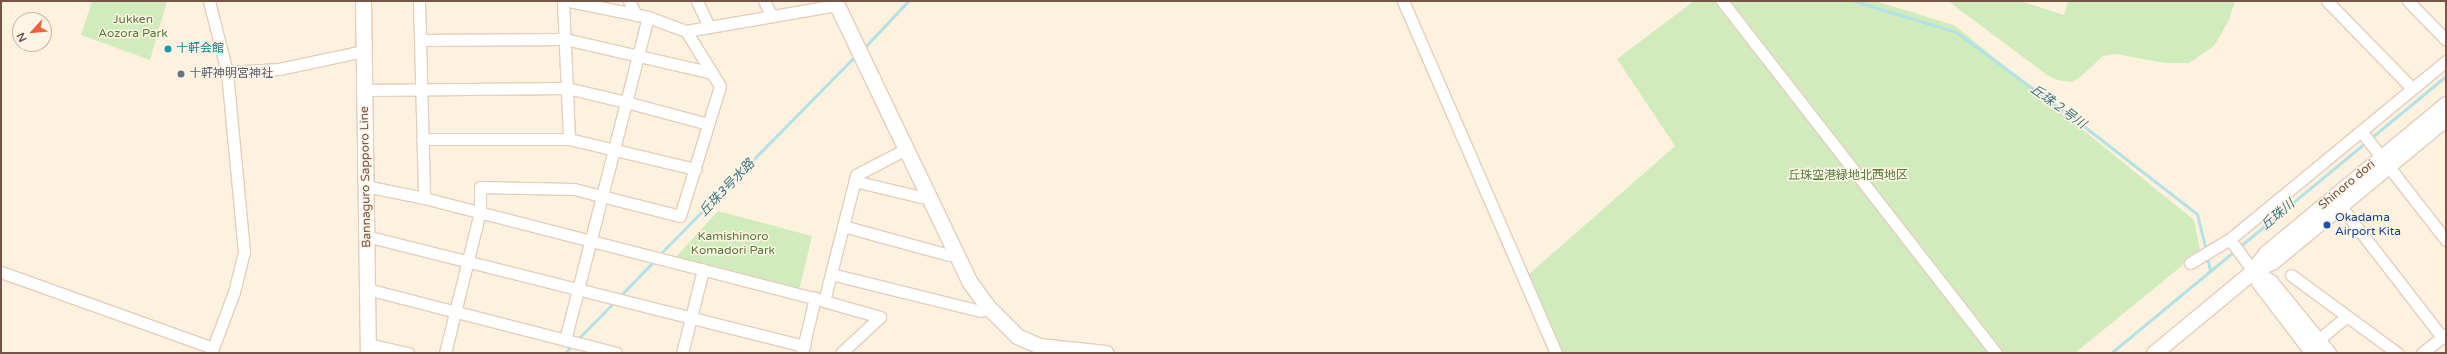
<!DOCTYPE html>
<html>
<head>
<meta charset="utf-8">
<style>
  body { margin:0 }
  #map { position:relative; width:2447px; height:354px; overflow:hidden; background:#fef1de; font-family:"Varela Round","Noto Sans JP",sans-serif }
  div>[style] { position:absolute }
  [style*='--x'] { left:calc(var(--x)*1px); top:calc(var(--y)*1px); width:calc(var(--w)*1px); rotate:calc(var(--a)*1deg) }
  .green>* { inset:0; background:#d0ecbc }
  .stream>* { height:3px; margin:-1.5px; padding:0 1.5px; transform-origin:1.5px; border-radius:1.5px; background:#b2e1e8 }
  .roads { filter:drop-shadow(1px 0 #e4cebd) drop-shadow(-1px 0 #e4cebd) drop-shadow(0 1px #e4cebd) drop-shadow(0 -1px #e4cebd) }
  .street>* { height:11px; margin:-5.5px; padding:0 5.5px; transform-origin:5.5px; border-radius:5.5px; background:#fff }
  .secondary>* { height:15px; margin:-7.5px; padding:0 7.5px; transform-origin:7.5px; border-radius:7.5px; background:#fff }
  .dots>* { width:11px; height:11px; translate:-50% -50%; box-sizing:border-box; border:2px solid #fff5e6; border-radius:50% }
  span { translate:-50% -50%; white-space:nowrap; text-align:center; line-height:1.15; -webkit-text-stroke:3px #fff5e6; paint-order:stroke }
  .park-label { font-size:12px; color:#507c3c }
  .culture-label { font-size:12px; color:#0d838f }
  .left { translate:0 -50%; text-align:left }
  .worship-label { font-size:12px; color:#5b616d }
  .street-label { font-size:12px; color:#755545 }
  .transit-label { font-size:12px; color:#164399 }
  .water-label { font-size:13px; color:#3b7883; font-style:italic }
  .frame { position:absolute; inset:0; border:2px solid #755545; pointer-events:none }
  .north { position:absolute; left:12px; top:12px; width:40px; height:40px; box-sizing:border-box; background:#fff5e6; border:1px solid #c8b5a6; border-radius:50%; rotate:243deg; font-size:11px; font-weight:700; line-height:16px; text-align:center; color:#755545 }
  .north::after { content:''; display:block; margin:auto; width:14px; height:18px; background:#f1613a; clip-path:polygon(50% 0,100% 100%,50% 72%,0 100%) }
</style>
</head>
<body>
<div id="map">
  <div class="green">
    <i style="clip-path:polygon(92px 1px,167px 1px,150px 60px,81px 35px)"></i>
    <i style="clip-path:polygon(1694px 1px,1875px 1px,1954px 25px,2194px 220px,2200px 251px,2075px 353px,1563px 353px,1528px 275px,1675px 146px,1617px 59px)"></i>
    <i style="clip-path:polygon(1948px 1px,2020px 1px,2064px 15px,2068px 1px,2235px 1px,2229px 20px,2214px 46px,2189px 63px,2165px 63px,2116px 54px,2103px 56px,2079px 78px,2071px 82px,2057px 80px,2047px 75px)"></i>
    <i style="clip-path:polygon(718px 211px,812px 236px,799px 290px,675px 258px)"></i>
  </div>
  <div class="stream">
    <i style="--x:1854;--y:1;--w:107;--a:16.9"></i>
    <i style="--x:1956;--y:32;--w:155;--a:36.4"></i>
    <i style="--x:2081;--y:124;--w:147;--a:37.8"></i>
    <i style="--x:2197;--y:214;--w:38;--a:76"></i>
    <i style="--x:863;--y:49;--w:66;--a:-46.8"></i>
    <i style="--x:659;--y:255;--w:278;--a:-45.4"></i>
    <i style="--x:2207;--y:257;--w:13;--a:77"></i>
    <i style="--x:619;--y:297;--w:50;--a:-45.8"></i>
    <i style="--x:577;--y:340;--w:54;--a:-45.7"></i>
    <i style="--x:565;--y:353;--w:12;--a:-48"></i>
    <i style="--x:2111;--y:353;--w:435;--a:-39.6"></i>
  </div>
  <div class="roads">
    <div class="street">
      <i style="--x:209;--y:1;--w:73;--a:75.8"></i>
      <i style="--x:227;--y:72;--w:52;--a:-3.3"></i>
      <i style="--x:279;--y:69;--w:87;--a:-12"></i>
      <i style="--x:419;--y:1;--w:197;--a:88.5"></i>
      <i style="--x:563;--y:1;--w:138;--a:87.5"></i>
      <i style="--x:569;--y:1;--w:81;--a:11.4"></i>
      <i style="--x:648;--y:17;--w:40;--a:20.2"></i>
      <i style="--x:686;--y:31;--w:153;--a:-9.8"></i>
      <i style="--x:629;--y:1;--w:16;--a:63"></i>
      <i style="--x:697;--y:1;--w:29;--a:65"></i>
      <i style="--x:764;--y:1;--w:17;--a:62"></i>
      <i style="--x:1403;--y:1;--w:384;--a:66.5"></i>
      <i style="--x:1722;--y:1;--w:446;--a:52.1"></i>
      <i style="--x:2327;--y:1;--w:122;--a:45.7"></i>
      <i style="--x:2408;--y:1;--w:54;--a:45.7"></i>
      <i style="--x:420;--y:40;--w:145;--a:-0.4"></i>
      <i style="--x:565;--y:39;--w:151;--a:13"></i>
      <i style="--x:365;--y:90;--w:202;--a:-0.6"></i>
      <i style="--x:567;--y:88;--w:61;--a:13.3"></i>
      <i style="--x:626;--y:102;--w:85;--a:15"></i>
      <i style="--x:2361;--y:131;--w:138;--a:52.1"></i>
      <i style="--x:422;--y:139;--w:147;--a:0"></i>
      <i style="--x:569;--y:139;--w:130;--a:13.4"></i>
      <i style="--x:854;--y:181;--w:69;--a:13.4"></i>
      <i style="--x:921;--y:197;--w:7;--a:-27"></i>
      <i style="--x:365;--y:186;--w:60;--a:11.5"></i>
      <i style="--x:424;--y:198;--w:413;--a:14.4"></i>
      <i style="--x:2336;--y:200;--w:173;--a:52.3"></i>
      <i style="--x:843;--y:226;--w:110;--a:15.3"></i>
      <i style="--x:949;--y:255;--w:7;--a:-27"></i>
      <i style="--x:366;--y:236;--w:452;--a:14.1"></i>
      <i style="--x:2190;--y:263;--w:47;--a:-31"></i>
      <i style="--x:2253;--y:271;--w:39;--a:-126"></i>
      <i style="--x:2230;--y:239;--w:280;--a:-39.5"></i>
      <i style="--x:1;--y:272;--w:225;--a:19.7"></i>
      <i style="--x:213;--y:348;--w:60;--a:-69.4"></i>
      <i style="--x:234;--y:292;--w:41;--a:-76"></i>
      <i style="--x:244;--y:252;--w:181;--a:-95.4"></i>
      <i style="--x:831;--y:274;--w:154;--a:13.9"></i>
      <i style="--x:981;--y:311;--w:8;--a:-30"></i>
      <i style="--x:2291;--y:275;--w:132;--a:36.3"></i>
      <i style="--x:367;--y:289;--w:257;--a:14.4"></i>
      <i style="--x:565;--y:340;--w:333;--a:-75.6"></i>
      <i style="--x:368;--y:344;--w:41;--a:12.7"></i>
      <i style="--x:2312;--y:345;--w:45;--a:-39.6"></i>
      <i style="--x:802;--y:352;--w:56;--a:-76.5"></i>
      <i style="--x:445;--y:353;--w:145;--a:-76.1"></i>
      <i style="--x:480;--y:212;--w:25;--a:-90"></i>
      <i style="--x:480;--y:187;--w:94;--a:1.2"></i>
      <i style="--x:574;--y:189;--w:109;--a:14.3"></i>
      <i style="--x:680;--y:216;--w:136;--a:-72.9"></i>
      <i style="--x:720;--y:86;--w:65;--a:-121.7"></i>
      <i style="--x:682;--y:353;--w:86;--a:-75.8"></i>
      <i style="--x:841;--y:353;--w:53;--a:-42.7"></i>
      <i style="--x:880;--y:317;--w:58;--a:-164.1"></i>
      <i style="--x:824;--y:301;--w:130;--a:-75.7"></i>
      <i style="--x:856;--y:175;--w:56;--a:-27.5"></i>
      <i style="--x:2422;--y:353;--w:31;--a:-38"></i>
    </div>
    <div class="secondary">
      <i style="--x:363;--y:1;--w:352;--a:89.2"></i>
      <i style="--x:835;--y:1;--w:310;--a:64.4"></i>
      <i style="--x:969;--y:281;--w:32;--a:54"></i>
      <i style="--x:988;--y:307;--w:41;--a:45"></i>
      <i style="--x:1017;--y:336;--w:24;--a:24"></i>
      <i style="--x:1039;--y:346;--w:67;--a:6"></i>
      <i style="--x:2255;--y:268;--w:19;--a:-54"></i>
      <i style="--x:2266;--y:253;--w:234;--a:-39.6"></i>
      <i style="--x:2253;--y:271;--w:20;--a:33"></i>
      <i style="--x:2270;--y:282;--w:92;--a:50.8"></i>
      <i style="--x:2259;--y:282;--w:89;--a:52.7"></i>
      <i style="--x:2154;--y:353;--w:129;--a:-39.6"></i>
      <i style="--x:2253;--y:271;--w:22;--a:-27"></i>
      <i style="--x:2273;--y:261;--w:224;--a:-39.6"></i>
    </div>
  </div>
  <div class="dots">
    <i style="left:168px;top:49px;background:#0f9aa8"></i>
    <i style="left:181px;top:74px;background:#6b7280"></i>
    <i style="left:2327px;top:225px;background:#1a4fb4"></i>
  </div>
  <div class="park-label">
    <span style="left:133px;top:27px">Jukken<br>Aozora Park</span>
    <span style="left:1848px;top:176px">丘珠空港緑地北西地区</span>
    <span style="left:733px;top:244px">Kamishinoro<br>Komadori Park</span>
  </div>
  <div class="culture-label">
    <span class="left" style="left:176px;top:49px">十軒会館</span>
  </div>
  <div class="worship-label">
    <span class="left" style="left:189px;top:74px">十軒神明宮神社</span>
  </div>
  <div class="street-label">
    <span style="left:366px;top:177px;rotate:-91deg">Bannaguro Sapporo Line</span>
    <span style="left:2347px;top:185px;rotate:-40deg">Shinoro dori</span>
  </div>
  <div class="transit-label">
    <span class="left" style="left:2335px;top:225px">Okadama<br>Airport Kita</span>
  </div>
  <div class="water-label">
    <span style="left:2058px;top:107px;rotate:36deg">丘珠２号川</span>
    <span style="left:727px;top:188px;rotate:-46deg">丘珠3号水路</span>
    <span style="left:2278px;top:215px;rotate:-40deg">丘珠川</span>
  </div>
  <div class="frame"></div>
  <div class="north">N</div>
</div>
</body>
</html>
